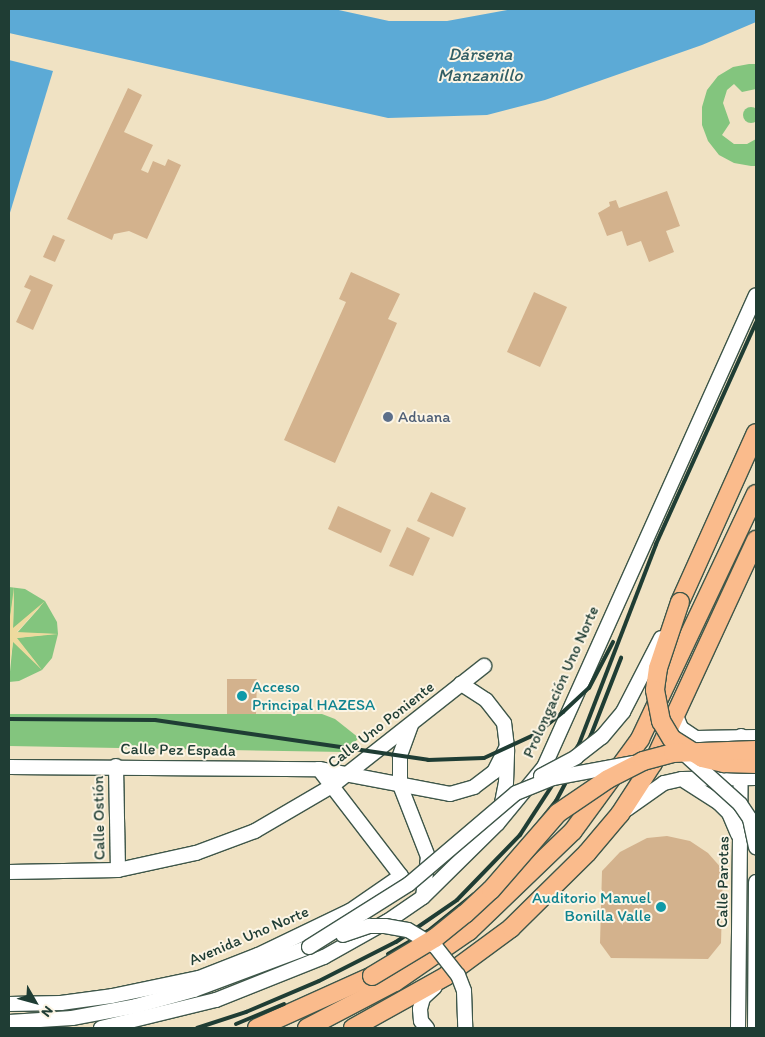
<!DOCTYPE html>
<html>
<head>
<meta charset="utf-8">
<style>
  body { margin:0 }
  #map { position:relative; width:765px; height:1037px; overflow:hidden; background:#f0e2c3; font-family:Itim,sans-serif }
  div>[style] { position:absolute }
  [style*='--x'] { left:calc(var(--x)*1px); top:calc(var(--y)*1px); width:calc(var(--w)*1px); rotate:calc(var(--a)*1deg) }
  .green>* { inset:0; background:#83c57e }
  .round { border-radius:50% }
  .sand>* { inset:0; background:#eeda9e }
  .water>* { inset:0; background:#5caad6 }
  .building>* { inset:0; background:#d3b28d }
  .roads { filter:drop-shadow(1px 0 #3e5649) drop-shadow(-1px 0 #3e5649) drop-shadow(0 1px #3e5649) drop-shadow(0 -1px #3e5649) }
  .minor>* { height:14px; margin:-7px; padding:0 7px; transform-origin:7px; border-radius:7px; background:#fff }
  .major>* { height:18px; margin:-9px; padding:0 9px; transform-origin:9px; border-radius:9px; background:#fabb8c }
  .rail>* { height:4px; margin:-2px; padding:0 2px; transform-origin:2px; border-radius:2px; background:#1f3d34 }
  .bridges { filter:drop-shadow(1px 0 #3e5649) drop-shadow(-1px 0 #3e5649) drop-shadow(0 1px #3e5649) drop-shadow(0 -1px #3e5649) }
  .minor-bridge>* { height:14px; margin:-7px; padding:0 7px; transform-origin:7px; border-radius:7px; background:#fff }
  .major-bridge>* { height:18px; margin:-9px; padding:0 9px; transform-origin:9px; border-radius:9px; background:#fabb8c }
  .dots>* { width:14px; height:14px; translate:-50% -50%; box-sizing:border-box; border:2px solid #fcf5e5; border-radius:50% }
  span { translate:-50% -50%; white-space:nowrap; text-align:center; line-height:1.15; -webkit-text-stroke:4px #fcf5e5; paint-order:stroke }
  .service-label { font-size:16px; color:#4e5e75 }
  .left { translate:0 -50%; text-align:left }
  .street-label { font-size:16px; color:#1f3d34 }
  .culture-label { font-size:16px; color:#0d838f }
  .right { translate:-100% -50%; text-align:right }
  .water-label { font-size:18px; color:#315e65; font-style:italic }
  .frame { position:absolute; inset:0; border:10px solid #1f3d34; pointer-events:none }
  .north { position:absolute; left:10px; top:977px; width:50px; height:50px; -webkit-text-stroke:4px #fcf5e5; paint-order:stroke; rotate:128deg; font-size:14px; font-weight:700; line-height:20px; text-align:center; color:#1f3d34 }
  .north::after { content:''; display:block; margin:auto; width:18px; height:22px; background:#1f3d34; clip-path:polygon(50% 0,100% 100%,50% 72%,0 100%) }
</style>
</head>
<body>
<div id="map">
  <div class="green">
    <i style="clip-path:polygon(749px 64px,756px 64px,756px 89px,742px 92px,734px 84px,727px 90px,723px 103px,730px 123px,722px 135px,734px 144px,747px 144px,756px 139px,756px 166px,751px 166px,734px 163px,719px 155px,708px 141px,702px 125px,702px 107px,707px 90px,718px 76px,733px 67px)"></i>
    <i class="round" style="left:743px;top:107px;width:16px;height:16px"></i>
    <i style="clip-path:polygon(9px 587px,25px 589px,45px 601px,57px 622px,58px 634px,52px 658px,42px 670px,19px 681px,9px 682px,13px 641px,38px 665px,16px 638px,53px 634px,17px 633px,41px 606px,13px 629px,14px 593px,9px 625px)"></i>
    <i style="clip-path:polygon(9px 714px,322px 714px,335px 719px,359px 738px,344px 752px,9px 746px)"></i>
  </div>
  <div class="sand">
    <i style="clip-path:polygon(14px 587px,13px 628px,45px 601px,17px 632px,58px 634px,17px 638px,42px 670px,13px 642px,9px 670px,9px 625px)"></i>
  </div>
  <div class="water">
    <i style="clip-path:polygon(9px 9px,334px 9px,389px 21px,447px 21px,513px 9px,756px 9px,756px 22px,702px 45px,545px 100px,487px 115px,388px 118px,9px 33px)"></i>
    <i style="clip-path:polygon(9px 60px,53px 71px,9px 216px)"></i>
  </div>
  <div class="building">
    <i style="clip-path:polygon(128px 88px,142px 95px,124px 132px,153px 145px,141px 170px,148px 173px,153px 161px,165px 166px,168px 159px,181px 165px,147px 239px,129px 231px,114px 234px,112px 240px,67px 219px)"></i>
    <i style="clip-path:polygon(667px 191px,680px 226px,666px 231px,674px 252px,649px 262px,641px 241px,627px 246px,622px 231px,607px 236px,598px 213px,610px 206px,609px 202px,616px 200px,619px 208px)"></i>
    <i style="clip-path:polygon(53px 235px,65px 240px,55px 262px,43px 257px)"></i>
    <i style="clip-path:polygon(351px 272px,400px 294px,388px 319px,397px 323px,335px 463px,284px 440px,346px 302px,339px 299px)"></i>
    <i style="clip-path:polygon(30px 275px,53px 285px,33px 330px,16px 322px,31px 290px,24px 287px)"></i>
    <i style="clip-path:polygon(534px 292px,567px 307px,540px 367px,507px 352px)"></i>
    <i style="clip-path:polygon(431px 492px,466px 508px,453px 537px,417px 521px)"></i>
    <i style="clip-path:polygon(338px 506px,391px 530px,381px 553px,328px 529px)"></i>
    <i style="clip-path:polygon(407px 527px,430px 538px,413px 576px,389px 566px)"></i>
    <i style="clip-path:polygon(227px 679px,257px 679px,256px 714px,227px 714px)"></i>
    <i style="clip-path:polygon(667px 836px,690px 841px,708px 853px,723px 870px,721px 943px,708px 959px,611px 958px,600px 943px,602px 871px,620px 852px,647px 838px)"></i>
  </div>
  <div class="roads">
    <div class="minor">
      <i style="--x:675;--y:713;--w:16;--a:68"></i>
      <i style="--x:681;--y:728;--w:18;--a:34"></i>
      <i style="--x:696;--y:738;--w:60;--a:-1"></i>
      <i style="--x:411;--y:725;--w:33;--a:110"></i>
      <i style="--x:400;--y:756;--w:29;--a:90"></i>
      <i style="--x:400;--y:785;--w:77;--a:68.7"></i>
      <i style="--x:428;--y:857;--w:40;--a:97.1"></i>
      <i style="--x:116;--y:766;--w:104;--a:88.9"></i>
      <i style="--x:9;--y:767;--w:310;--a:0.4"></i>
      <i style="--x:319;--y:769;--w:133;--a:10.8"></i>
      <i style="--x:450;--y:794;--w:25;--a:-16"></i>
      <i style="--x:474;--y:787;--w:25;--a:-37"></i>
      <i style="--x:494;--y:772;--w:28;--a:-63"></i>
      <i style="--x:507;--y:747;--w:24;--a:-97"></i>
      <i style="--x:504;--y:723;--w:29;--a:-128"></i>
      <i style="--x:486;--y:700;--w:30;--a:-147"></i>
      <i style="--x:685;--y:781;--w:40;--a:32.9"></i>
      <i style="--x:719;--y:803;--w:14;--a:45"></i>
      <i style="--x:729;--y:813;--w:23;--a:67"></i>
      <i style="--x:627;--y:809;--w:45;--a:-35.1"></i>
      <i style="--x:664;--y:783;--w:18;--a:-13"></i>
      <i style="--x:682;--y:779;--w:74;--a:-0.8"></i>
      <i style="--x:500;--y:813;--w:31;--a:-79"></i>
      <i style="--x:506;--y:783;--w:33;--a:-88"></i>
      <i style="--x:9;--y:872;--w:109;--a:-1.1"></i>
      <i style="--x:118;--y:870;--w:80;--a:-12.3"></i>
      <i style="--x:196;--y:853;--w:63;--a:-20.4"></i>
      <i style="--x:255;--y:831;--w:89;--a:-30.3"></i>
      <i style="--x:332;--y:786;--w:194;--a:-38.3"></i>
      <i style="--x:9;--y:1004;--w:52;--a:-1.1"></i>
      <i style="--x:61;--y:1003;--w:51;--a:-7.8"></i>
      <i style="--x:112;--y:996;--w:89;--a:-11.7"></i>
      <i style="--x:199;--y:978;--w:63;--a:-21.3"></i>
      <i style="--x:258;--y:955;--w:102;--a:-25.6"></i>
      <i style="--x:350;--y:911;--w:62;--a:-34.5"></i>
      <i style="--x:401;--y:876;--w:135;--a:-127.5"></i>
      <i style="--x:9;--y:1022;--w:63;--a:-3.6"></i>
      <i style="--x:72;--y:1018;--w:65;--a:-10.6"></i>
      <i style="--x:136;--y:1006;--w:60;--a:-15.4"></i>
      <i style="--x:194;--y:990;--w:123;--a:-20.5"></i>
      <i style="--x:101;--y:1028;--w:118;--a:-13.7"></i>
      <i style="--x:216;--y:1000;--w:116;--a:-21.7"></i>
      <i style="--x:324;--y:957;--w:73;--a:-29.4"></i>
      <i style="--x:388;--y:921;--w:42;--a:-34.4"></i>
      <i style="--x:423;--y:897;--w:105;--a:-44.6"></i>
      <i style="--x:498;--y:823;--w:72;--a:-50.6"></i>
      <i style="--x:544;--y:767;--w:517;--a:-65.81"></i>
      <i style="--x:427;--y:1028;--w:9;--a:-131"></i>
      <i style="--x:421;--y:1021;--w:12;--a:-95"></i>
      <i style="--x:420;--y:1009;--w:11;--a:-75"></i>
      <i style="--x:423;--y:998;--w:16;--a:-43"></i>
      <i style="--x:738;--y:1028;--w:292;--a:-89.4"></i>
      <i style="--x:755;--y:1028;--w:146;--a:-89.6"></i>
    </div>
    <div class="major">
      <i style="--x:680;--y:602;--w:185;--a:-65.8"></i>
      <i style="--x:257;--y:1028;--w:126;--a:-24.3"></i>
      <i style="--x:307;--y:1028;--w:99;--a:-27.6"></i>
      <i style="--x:395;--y:982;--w:90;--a:-34.6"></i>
      <i style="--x:469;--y:931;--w:144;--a:-43.9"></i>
      <i style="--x:573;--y:831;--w:114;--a:-53.9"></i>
      <i style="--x:640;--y:739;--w:271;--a:-64.7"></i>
      <i style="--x:353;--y:1028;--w:107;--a:-29.2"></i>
      <i style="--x:446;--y:976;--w:81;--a:-36.4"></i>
      <i style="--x:511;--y:928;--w:107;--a:-44.6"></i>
      <i style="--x:587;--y:853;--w:51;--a:-49.8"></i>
      <i style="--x:620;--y:814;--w:61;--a:-57.1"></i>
      <i style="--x:653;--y:763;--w:246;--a:-65.2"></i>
    </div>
  </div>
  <div class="rail">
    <i style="--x:9;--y:719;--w:146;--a:0.4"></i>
    <i style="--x:155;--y:720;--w:276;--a:8.3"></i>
    <i style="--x:428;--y:760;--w:56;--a:-2"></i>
    <i style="--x:484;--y:758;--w:57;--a:-24.8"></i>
    <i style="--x:536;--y:734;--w:35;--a:-39"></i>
    <i style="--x:563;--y:712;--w:35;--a:-43"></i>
    <i style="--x:589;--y:688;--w:52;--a:-62.4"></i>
    <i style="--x:525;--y:840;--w:50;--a:-51.5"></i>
    <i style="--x:556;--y:801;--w:75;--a:-62.1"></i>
    <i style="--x:591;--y:735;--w:83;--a:-68.7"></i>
    <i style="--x:388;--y:954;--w:46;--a:-29.9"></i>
    <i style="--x:428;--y:931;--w:59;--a:-38.8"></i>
    <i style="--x:236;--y:1024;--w:52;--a:-22.6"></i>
    <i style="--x:197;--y:1028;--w:52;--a:-18.1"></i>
    <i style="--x:246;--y:1012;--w:79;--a:-23"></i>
    <i style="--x:319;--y:981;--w:86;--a:-26.9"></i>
    <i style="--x:396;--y:942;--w:74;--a:-34.5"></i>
    <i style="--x:457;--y:900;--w:91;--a:-45.9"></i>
    <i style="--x:520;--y:835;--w:108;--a:-57"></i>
    <i style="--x:579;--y:744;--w:214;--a:-68.9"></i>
    <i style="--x:656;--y:544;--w:243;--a:-65.7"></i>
  </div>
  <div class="bridges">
    <div class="minor-bridge">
      <i style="--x:678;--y:748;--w:84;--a:42.1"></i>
      <i style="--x:740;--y:804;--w:18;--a:56"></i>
      <i style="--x:750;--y:819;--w:29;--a:78"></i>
      <i style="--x:541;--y:776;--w:40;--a:-28"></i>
      <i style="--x:576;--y:757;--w:33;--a:-38"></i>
      <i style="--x:602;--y:737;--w:33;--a:-50"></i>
      <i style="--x:623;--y:712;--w:83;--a:-62.8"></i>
      <i style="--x:343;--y:935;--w:28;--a:-19"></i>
      <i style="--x:369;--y:926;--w:16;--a:0"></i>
      <i style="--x:385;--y:926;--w:23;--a:10"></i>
      <i style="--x:408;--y:930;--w:31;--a:31"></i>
      <i style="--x:435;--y:946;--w:37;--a:52"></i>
      <i style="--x:458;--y:975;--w:17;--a:69"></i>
      <i style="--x:464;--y:991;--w:37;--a:88"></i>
      <i style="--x:309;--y:947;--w:118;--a:-32.2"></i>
      <i style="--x:409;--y:884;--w:140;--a:-40.4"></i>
      <i style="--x:516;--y:793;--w:40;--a:-22"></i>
      <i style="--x:553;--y:778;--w:81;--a:-10.6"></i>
    </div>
    <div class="major-bridge">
      <i style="--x:680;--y:602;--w:70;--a:108.4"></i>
      <i style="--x:658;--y:668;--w:22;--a:98"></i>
      <i style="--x:655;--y:690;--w:32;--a:79"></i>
      <i style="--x:661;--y:721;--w:21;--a:59"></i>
      <i style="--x:672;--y:739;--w:36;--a:32"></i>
      <i style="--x:702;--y:758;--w:23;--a:13"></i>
      <i style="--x:724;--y:763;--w:32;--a:2"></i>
      <i style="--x:372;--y:976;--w:74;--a:-31.1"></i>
      <i style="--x:435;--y:938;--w:38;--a:-39"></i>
      <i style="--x:465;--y:914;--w:35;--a:-43"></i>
      <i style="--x:491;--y:890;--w:102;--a:-49"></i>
      <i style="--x:558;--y:813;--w:60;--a:-34.2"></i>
      <i style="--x:608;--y:779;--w:39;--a:-27"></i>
      <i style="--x:643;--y:761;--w:31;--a:-15"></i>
      <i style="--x:673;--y:753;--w:83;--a:-2.1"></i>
    </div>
  </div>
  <div class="dots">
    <i style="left:388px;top:417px;background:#5c6f8a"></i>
    <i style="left:242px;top:696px;background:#0f9aa8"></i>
    <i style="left:661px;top:907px;background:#0f9aa8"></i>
  </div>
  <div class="service-label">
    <span class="left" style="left:398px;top:417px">Aduana</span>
  </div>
  <div class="street-label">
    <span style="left:561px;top:682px;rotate:-66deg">Prolongación Uno Norte</span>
    <span style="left:381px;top:725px;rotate:-38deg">Calle Uno Poniente</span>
    <span style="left:178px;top:750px;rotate:1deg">Calle Pez Espada</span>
    <span style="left:99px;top:818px;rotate:-91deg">Calle Ostión</span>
    <span style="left:723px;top:882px;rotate:-89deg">Calle Parotas</span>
    <span style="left:249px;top:936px;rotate:-23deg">Avenida Uno Norte</span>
  </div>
  <div class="culture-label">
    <span class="left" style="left:252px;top:696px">Acceso<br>Principal HAZESA</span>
    <span class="right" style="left:651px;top:907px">Auditorio Manuel<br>Bonilla Valle</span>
  </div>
  <div class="water-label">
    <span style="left:480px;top:65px">Dársena<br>Manzanillo</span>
  </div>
  <div class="frame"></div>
  <div class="north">N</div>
</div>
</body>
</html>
